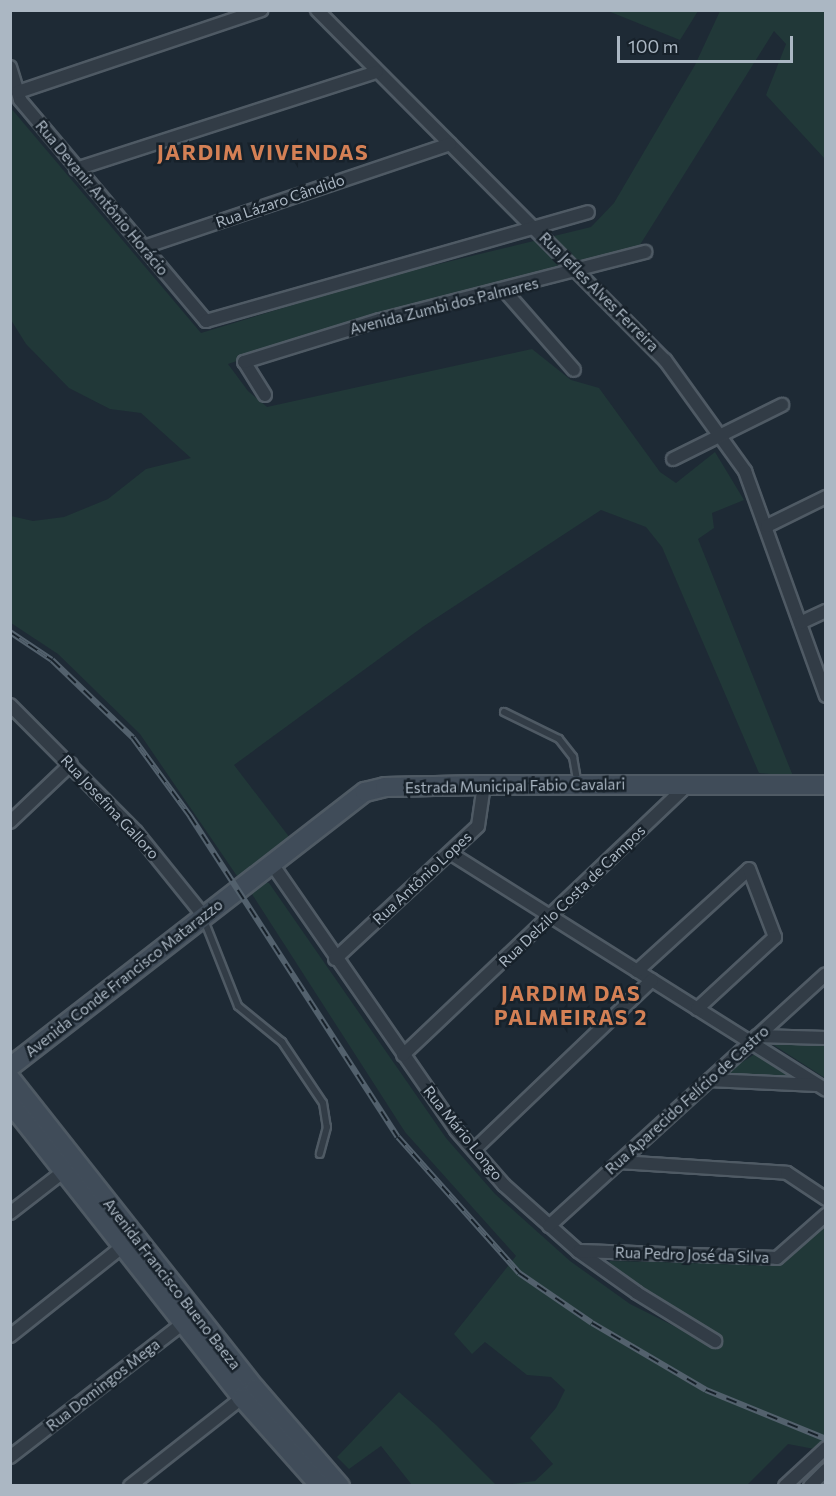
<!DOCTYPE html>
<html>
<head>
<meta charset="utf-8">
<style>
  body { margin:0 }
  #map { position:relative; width:836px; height:1496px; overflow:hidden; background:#1e2a35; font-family:Commissioner,sans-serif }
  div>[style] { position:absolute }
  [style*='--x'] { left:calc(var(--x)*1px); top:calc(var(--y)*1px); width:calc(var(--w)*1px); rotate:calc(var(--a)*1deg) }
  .green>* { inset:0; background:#213838 }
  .roads { filter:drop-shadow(2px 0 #4f5a64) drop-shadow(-2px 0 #4f5a64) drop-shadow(0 2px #4f5a64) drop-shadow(0 -2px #4f5a64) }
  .lane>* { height:6px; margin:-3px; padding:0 3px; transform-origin:3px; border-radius:3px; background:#323c46 }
  .street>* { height:12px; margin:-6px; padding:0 6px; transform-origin:6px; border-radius:6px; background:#323c46 }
  .secondary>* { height:18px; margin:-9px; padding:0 9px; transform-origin:9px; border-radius:9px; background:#404c59 }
  .rail>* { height:6px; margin-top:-3px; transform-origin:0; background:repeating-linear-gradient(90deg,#17212a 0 11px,#53616d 0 22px); box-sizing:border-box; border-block:2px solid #53616d }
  span { translate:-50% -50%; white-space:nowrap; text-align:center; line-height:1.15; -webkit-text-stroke:5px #17212a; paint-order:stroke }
  .street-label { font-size:15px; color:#abb7c3 }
  .district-label { font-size:21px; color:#d48055; font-weight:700; letter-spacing:1.5px }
  .frame { position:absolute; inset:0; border:12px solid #abb7c3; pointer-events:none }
  .scale { position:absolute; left:617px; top:36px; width:176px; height:27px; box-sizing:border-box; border:3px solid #abb7c3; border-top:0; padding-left:8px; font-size:18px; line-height:21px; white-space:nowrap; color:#abb7c3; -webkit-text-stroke:4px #17212a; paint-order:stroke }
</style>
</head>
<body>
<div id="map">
  <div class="green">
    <i style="clip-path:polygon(608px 11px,698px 11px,680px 40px)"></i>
    <i style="clip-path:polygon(720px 11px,825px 11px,825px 159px,766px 95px,786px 44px,774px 31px,638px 248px,340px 326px,228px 364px,248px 391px,267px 407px,532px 349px,571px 380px,599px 388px,660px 472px,676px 483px,715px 452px,744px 500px,712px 513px,714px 528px,698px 539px,793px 776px,759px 773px,662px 547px,646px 527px,601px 510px,424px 626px,234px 765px,290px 838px,239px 879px,140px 734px,58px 654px,11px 623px,11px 516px,33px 521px,64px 517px,108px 499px,146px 469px,191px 458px,141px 413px,110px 409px,69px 388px,26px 344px,11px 320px,10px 107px,201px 333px,381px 278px,591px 227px,614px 203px,695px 65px)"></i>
    <i style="clip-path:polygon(263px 882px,269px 883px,446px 1138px,495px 1194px,570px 1261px,630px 1304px,714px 1346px,720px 1337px,639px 1290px,609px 1266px,610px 1261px,779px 1264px,825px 1223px,825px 1451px,788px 1444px,747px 1485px,505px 1485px,535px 1481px,553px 1464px,530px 1438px,556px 1408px,565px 1390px,551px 1377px,527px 1375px,485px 1342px,472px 1354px,454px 1334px,516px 1256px,405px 1132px,250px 891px)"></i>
    <i style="clip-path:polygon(772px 1044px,825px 1046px,825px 1078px)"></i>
    <i style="clip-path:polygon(755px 1054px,792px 1077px,722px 1075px)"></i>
    <i style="clip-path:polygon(399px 1392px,436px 1425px,496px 1485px,412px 1485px,381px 1446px,349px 1469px,337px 1457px)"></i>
  </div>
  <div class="roads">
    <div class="lane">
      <i style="--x:504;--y:712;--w:61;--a:26.1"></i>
      <i style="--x:559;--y:739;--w:23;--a:52"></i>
      <i style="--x:573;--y:757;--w:27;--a:80"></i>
      <i style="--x:204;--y:920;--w:92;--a:68.4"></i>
      <i style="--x:238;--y:1006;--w:57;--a:39.3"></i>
      <i style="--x:282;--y:1042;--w:73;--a:56.1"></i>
      <i style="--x:323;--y:1103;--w:24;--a:81"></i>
      <i style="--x:327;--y:1127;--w:28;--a:105"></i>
    </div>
    <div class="street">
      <i style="--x:317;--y:10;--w:494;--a:45.2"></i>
      <i style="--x:665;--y:360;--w:137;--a:54.2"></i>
      <i style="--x:745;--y:471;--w:239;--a:70.2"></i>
      <i style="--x:10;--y:67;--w:34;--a:73"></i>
      <i style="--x:20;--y:100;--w:289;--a:49.9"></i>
      <i style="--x:206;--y:321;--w:397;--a:-15.9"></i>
      <i style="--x:18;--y:92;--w:257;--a:-18.6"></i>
      <i style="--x:76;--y:169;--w:316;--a:-17.9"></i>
      <i style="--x:144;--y:247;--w:323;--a:-18.6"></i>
      <i style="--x:504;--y:290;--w:106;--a:48.8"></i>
      <i style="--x:265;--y:395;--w:39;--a:-122"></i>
      <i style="--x:244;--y:362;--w:142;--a:-17.2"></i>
      <i style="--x:380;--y:320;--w:274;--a:-14.4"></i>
      <i style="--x:673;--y:459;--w:122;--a:-26.4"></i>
      <i style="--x:767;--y:526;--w:66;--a:-26.2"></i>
      <i style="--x:800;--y:623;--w:29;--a:-25"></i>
      <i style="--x:10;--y:705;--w:179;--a:45.2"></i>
      <i style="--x:136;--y:832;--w:107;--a:51.1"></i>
      <i style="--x:10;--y:822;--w:84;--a:-43.6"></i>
      <i style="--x:450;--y:853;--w:444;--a:32.2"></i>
      <i style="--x:272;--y:864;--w:323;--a:55.3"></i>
      <i style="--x:456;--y:1130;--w:73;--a:48.9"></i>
      <i style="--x:504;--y:1185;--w:99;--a:41.7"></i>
      <i style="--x:578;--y:1251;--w:72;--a:35.4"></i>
      <i style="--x:637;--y:1293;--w:92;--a:31.6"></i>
      <i style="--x:335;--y:959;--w:195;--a:-42.9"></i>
      <i style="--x:478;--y:826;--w:41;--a:-81.7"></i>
      <i style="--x:637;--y:971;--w:151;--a:-42.3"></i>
      <i style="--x:749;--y:869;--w:73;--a:69.1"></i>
      <i style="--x:775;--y:937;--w:106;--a:137.3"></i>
      <i style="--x:757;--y:1036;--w:69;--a:1.7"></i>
      <i style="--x:403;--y:1055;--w:393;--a:-43.5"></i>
      <i style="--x:709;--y:1080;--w:108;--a:2.7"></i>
      <i style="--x:474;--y:1150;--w:246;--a:-43.7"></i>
      <i style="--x:619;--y:1162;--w:168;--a:3.7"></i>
      <i style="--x:787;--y:1173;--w:47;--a:33.7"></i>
      <i style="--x:10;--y:1213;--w:73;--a:-37.8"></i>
      <i style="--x:549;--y:1226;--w:374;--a:-42.3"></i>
      <i style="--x:580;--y:1251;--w:197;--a:2"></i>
      <i style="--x:777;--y:1258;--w:65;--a:-41.3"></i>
      <i style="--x:10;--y:1336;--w:149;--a:-38.5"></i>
      <i style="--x:10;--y:1457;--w:224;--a:-37.7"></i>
      <i style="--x:130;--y:1486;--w:149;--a:-38.2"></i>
      <i style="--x:785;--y:1486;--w:56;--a:-42.8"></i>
      <i style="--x:810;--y:1486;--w:23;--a:-45"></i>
    </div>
    <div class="secondary">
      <i style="--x:10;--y:1067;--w:449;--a:-37.8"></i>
      <i style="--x:365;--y:792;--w:21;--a:-14"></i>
      <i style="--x:385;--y:787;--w:99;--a:-1.2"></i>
      <i style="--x:484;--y:785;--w:342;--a:0"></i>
      <i style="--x:10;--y:1078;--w:395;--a:51.7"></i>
      <i style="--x:255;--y:1388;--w:130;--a:49.1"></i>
      <i style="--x:10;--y:1103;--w:375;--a:51.8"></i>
      <i style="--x:242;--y:1398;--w:118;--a:48.4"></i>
    </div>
  </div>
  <div class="rail">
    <i style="--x:10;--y:632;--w:50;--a:33.7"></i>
    <i style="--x:52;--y:660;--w:112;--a:43.9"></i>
    <i style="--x:133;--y:738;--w:97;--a:53.8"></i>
    <i style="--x:190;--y:816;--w:382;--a:57.1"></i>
    <i style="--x:398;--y:1137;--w:182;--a:48.3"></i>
    <i style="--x:519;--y:1273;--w:88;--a:34.4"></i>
    <i style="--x:592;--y:1323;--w:132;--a:30.4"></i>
    <i style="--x:706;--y:1390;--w:130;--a:22.2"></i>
  </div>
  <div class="street-label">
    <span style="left:102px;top:198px;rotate:50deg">Rua Devanir Antônio Horácio</span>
    <span style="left:280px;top:201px;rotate:-19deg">Rua Lázaro Cândido</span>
    <span style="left:599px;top:292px;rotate:45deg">Rua Jefles Alves Ferreira</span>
    <span style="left:444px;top:306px;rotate:-14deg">Avenida Zumbi dos Palmares</span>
    <span style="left:515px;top:786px;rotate:-1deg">Estrada Municipal Fabio Cavalari</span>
    <span style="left:110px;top:807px;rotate:47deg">Rua Josefina Galloro</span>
    <span style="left:422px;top:878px;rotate:-43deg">Rua Antônio Lopes</span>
    <span style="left:572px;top:896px;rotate:-44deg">Rua Delzilo Costa de Campos</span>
    <span style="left:124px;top:978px;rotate:-38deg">Avenida Conde Francisco Matarazzo</span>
    <span style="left:687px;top:1100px;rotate:-42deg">Rua Aparecido Felício de Castro</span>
    <span style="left:463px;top:1133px;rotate:51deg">Rua Mário Longo</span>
    <span style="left:692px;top:1255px;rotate:2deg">Rua Pedro José da Silva</span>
    <span style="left:172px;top:1284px;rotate:52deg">Avenida Francisco Bueno Baeza</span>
    <span style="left:103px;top:1385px;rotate:-38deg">Rua Domingos Mega</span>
  </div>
  <div class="district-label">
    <span style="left:263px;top:152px">JARDIM VIVENDAS</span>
    <span style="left:571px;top:1005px">JARDIM DAS<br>PALMEIRAS 2</span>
  </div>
  <div class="frame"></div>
  <div class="scale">100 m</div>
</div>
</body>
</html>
